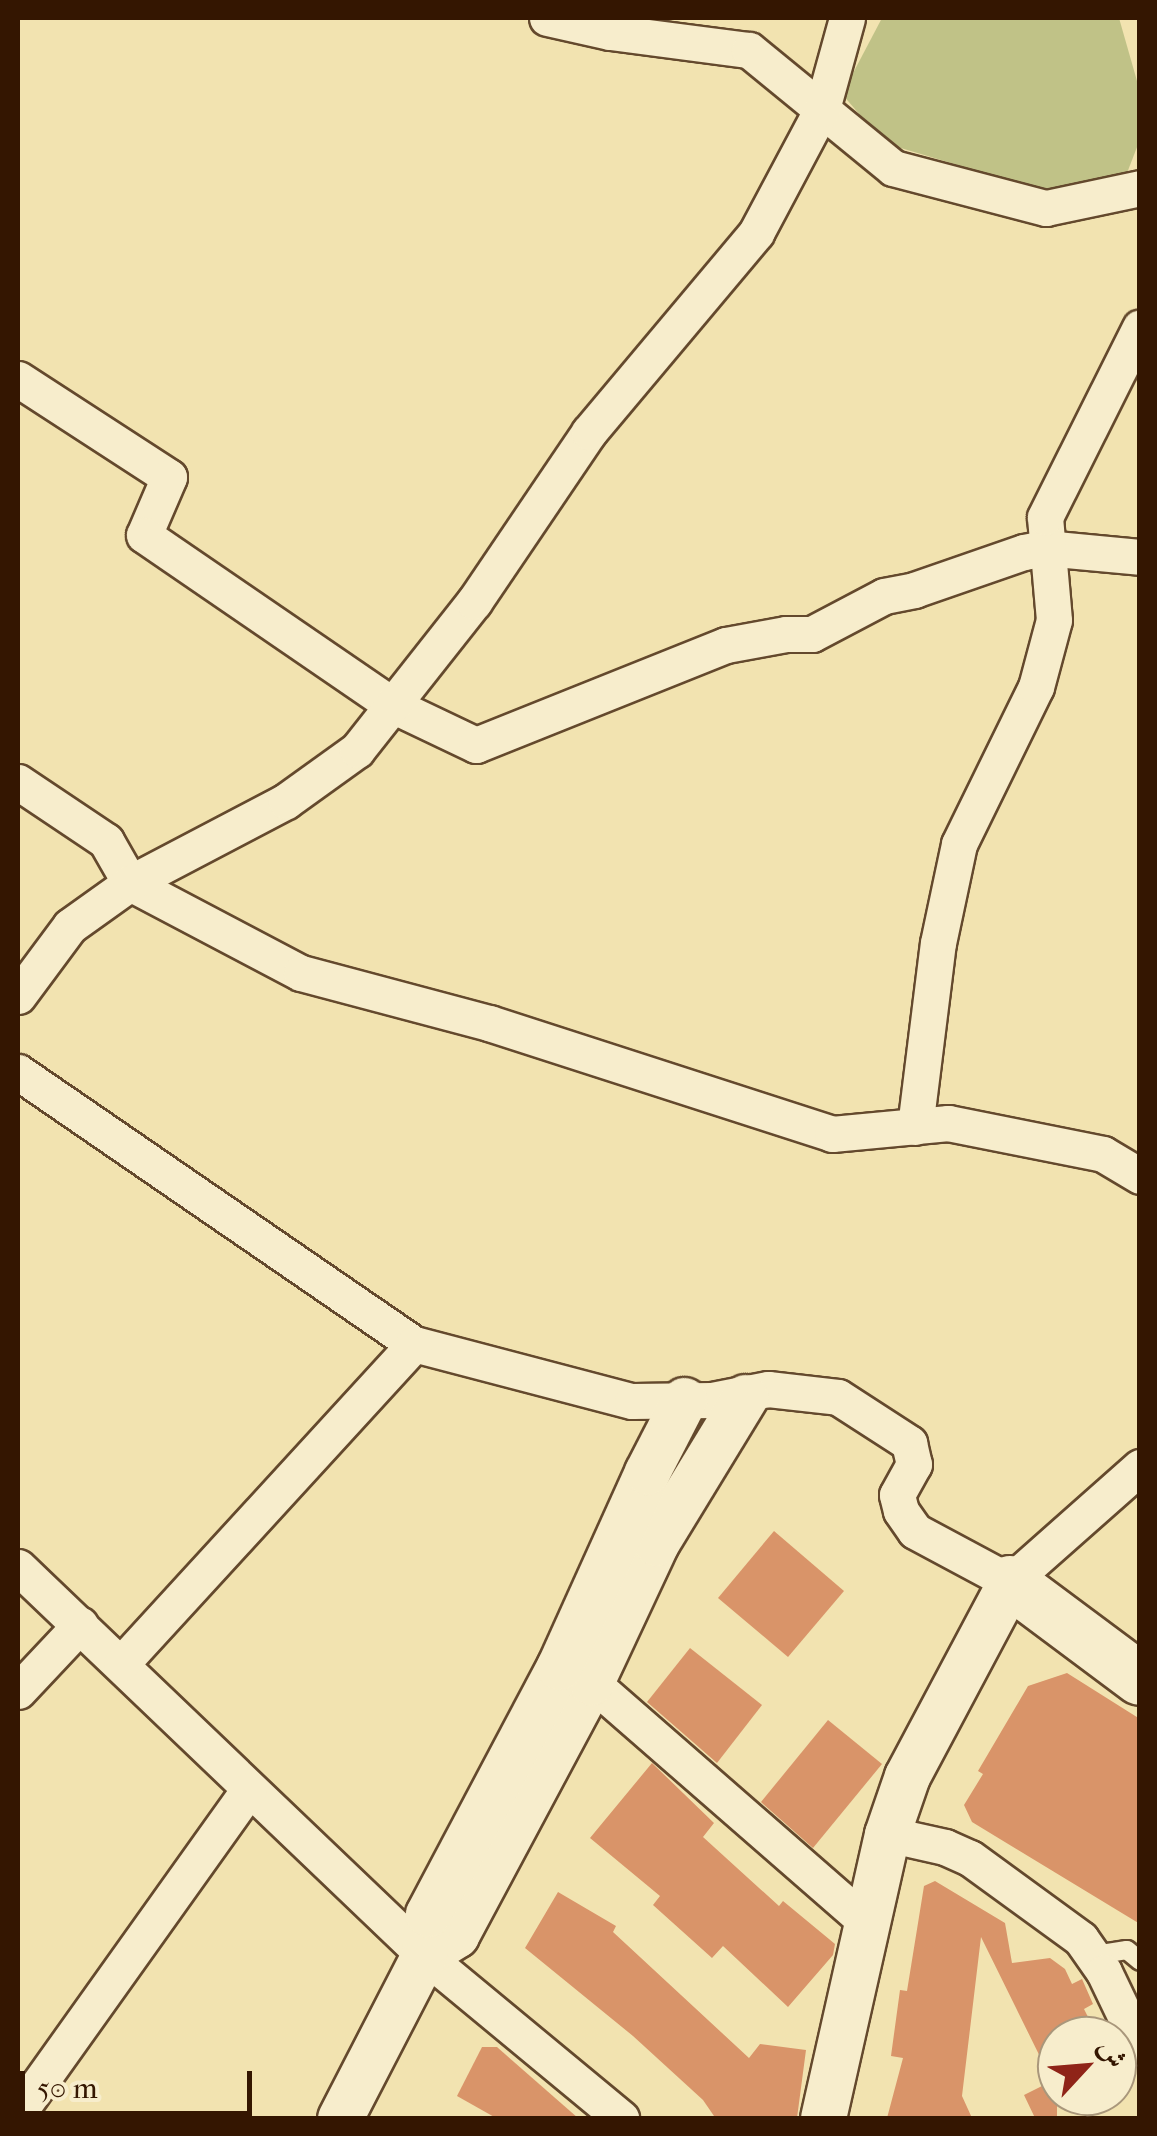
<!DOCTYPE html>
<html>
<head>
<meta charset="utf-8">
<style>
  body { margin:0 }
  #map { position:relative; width:1157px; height:2136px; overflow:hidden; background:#f2e3b0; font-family:"IM FELL French Canon",Amiri,serif }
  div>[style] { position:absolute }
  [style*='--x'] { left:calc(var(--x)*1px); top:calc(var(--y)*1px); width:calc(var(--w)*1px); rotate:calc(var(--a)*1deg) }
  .green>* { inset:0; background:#c0c287 }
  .building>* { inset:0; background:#d99469 }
  .roads { filter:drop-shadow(2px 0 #64492d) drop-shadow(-2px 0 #64492d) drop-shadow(0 2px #64492d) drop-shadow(0 -2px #64492d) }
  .service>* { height:18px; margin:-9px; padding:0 9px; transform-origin:9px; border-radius:9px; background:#f7edcc }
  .minor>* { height:35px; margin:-17.5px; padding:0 17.5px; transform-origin:17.5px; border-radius:17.5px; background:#f7edcc }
  .tertiary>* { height:45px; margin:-22.5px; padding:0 22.5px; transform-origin:22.5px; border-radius:22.5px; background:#f7edcc }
  .secondary>* { height:52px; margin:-26px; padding:0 26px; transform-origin:26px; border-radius:26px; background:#f7edcc }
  span { translate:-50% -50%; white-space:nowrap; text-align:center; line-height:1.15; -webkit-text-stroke:10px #f7edcc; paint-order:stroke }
  .frame { position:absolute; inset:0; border:20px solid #341601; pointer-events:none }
  .north { position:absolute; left:1037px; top:2016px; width:100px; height:100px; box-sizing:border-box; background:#f7edcc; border:2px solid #a9977b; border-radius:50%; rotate:64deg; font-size:28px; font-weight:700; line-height:40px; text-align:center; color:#341601 }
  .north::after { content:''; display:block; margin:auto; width:35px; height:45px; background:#8f2418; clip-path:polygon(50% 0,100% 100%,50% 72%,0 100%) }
  .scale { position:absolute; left:20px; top:2071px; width:232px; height:45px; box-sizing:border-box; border:5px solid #341601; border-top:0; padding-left:12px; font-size:30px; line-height:35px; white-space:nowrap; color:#341601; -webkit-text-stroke:8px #f7edcc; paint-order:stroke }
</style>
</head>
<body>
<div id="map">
  <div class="green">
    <i style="clip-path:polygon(882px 18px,1119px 18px,1139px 88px,1139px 142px,1127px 173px,1048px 192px,884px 143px,842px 94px)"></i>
  </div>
  <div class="building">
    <i style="clip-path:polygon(774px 1531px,844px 1591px,788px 1657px,718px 1598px)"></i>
    <i style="clip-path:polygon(690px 1648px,762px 1705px,717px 1763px,647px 1702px)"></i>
    <i style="clip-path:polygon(1067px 1673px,1140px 1719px,1140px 1924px,972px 1822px,964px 1805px,983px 1774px,978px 1771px,1028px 1686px)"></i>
    <i style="clip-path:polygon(828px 1720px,882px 1764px,813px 1848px,761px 1802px)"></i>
    <i style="clip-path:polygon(652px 1763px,714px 1823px,703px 1837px,779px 1906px,783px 1901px,835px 1944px,833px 1955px,788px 2007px,723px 1946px,712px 1958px,653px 1905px,660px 1896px,590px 1838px)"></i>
    <i style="clip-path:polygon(935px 1881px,1005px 1923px,1012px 1963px,1050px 1958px,1065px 1969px,1072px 1984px,1082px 1979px,1093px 2004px,1084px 2009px,1094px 2029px,1080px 2036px,1057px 2036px,1057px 2118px,1035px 2118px,1024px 2095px,1052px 2081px,981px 1937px,962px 2096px,972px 2118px,887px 2118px,903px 2058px,891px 2056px,900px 1990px,907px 1991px,924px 1886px)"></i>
    <i style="clip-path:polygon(558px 1892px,616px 1926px,613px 1932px,749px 2058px,760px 2044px,806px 2050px,797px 2118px,714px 2116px,703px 2100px,633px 2036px,525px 1948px)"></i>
    <i style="clip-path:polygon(482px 2047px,497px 2047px,578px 2118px,496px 2118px,457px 2096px)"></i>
  </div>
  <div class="roads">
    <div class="service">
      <i style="--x:1095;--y:1955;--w:32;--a:-9"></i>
      <i style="--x:1127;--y:1950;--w:17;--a:40"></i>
    </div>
    <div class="minor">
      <i style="--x:547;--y:18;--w:65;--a:12.5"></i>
      <i style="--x:610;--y:32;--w:140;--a:7.4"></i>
      <i style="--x:749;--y:50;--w:186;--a:39.3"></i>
      <i style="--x:893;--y:168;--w:158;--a:14.7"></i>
      <i style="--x:1046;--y:208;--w:96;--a:-12"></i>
      <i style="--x:18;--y:379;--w:180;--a:33"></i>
      <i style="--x:169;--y:477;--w:63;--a:113.3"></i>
      <i style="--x:144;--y:535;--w:301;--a:34.4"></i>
      <i style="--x:392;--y:705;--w:93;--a:25.5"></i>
      <i style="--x:476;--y:745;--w:269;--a:-21.8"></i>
      <i style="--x:726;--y:645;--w:61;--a:-10.4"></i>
      <i style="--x:786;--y:634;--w:26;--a:0"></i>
      <i style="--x:812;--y:634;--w:81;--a:-27.8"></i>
      <i style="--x:884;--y:596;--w:31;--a:-11"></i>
      <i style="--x:914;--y:590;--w:116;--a:-19.1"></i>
      <i style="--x:1024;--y:552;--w:21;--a:-11"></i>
      <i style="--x:1045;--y:548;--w:95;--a:5.4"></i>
      <i style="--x:18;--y:782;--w:106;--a:33.8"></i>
      <i style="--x:106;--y:841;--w:48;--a:60.3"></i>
      <i style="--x:130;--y:883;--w:193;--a:27.8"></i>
      <i style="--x:301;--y:973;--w:195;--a:14.9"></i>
      <i style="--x:489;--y:1023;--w:361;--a:17.9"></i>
      <i style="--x:832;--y:1134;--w:117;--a:-5.4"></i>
      <i style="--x:948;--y:1123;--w:158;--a:11.3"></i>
      <i style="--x:1103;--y:1154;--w:43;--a:30.7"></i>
      <i style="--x:18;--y:996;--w:87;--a:-53.4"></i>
      <i style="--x:70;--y:926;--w:74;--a:-35.6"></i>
      <i style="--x:130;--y:883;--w:176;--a:-27.7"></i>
      <i style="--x:286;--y:801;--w:87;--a:-35.7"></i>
      <i style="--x:357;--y:750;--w:189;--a:-51.7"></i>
      <i style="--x:474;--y:602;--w:205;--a:-55.9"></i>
      <i style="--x:589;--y:432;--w:260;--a:-50"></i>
      <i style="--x:756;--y:233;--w:140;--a:-62"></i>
      <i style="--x:822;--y:109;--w:94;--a:-74.6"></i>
      <i style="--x:18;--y:1072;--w:480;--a:34.5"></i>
      <i style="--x:414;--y:1344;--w:225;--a:14.7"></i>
      <i style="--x:632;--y:1401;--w:80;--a:-0.7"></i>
      <i style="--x:712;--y:1400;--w:57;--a:-11.1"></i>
      <i style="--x:768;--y:1389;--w:70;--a:6.5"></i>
      <i style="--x:838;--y:1397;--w:85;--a:32.9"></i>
      <i style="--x:909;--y:1443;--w:22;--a:77"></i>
      <i style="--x:914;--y:1464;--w:35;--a:119"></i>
      <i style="--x:897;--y:1495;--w:16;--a:76"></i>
      <i style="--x:901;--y:1511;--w:24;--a:55"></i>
      <i style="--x:915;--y:1531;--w:108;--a:28.2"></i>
      <i style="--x:1010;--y:1582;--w:174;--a:-41.5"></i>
      <i style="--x:915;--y:1127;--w:185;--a:-82.9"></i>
      <i style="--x:938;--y:943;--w:101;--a:-78"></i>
      <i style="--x:959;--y:844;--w:175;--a:-63.9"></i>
      <i style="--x:1036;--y:687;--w:69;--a:-75"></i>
      <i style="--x:1054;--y:620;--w:103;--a:-95"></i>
      <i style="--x:1045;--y:517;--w:212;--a:-63.4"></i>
      <i style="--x:18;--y:1567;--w:562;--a:43.7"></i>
      <i style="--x:424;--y:1955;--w:256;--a:39.6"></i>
      <i style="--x:121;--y:1664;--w:434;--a:-47.5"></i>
      <i style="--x:591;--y:1682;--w:368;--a:41.1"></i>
      <i style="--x:18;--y:1691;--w:91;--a:-46.8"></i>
      <i style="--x:887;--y:1834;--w:59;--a:12.6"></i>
      <i style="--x:945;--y:1847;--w:27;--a:24"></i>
      <i style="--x:970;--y:1858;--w:137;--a:36.1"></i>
      <i style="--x:1081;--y:1939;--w:40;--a:55.1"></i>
      <i style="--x:1104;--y:1972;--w:83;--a:64.4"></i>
      <i style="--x:18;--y:2113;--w:397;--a:-54.5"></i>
    </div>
    <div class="tertiary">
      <i style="--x:424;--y:1955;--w:38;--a:-32"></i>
      <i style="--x:456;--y:1935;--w:287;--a:-61.9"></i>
      <i style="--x:591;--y:1682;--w:153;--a:-64.9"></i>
      <i style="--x:656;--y:1543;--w:171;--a:-58.6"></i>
      <i style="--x:340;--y:2118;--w:183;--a:-62.7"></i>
      <i style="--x:424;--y:1955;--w:41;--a:-84.4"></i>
      <i style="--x:428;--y:1914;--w:280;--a:-62.1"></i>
      <i style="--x:559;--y:1667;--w:214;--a:-65.7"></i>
      <i style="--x:647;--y:1472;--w:81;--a:-62.8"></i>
      <i style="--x:823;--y:2118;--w:291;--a:-77.3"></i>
      <i style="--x:887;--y:1834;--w:61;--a:-71"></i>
      <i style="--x:907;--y:1776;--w:220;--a:-62"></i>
    </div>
    <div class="secondary">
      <i style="--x:1010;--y:1582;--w:162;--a:36.7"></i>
    </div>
  </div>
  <div class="frame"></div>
  <div class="north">ش</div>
  <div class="scale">50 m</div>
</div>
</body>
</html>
